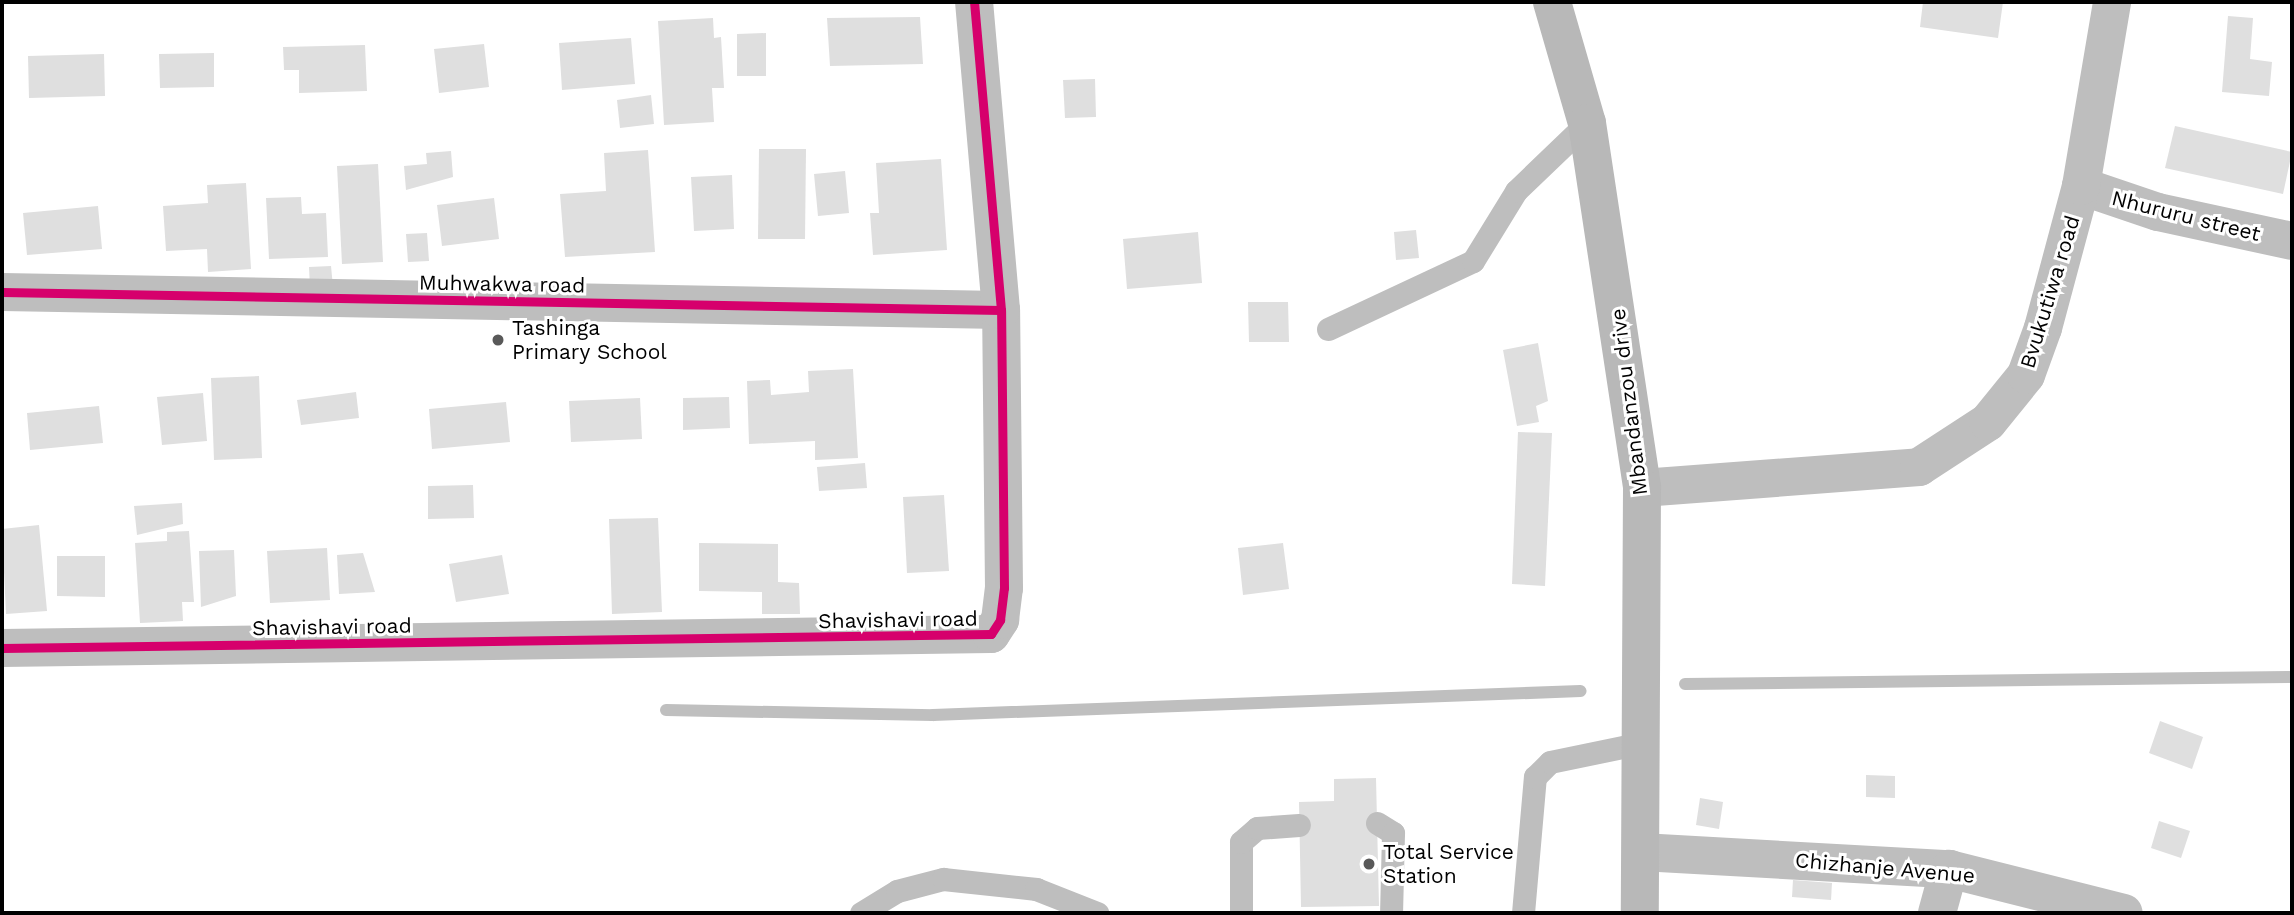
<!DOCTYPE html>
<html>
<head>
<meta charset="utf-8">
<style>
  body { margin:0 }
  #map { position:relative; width:2294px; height:915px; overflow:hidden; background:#fff; font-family:"Work Sans",sans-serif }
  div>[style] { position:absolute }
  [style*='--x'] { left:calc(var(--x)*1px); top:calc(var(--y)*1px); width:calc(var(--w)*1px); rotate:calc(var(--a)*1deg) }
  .stream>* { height:12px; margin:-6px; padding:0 6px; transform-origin:6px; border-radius:6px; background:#bfbfbf }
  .building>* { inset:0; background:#dfdfdf }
  .lane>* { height:23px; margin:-11.5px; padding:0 11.5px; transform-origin:11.5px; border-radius:11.5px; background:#bebebe }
  .street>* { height:38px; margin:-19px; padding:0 19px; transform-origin:19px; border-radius:19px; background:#bebebe }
  .secondary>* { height:38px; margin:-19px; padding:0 19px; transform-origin:19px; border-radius:19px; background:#b8b8b8 }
  .cycleway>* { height:9px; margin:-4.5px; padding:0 4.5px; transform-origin:4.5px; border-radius:4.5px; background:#d6006c }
  .dots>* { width:19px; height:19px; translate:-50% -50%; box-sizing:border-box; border:4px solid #fff; border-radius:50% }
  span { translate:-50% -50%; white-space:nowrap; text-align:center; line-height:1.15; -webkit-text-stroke:6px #fff; paint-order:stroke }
  .street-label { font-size:21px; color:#000 }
  .poi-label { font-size:21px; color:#000 }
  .left { translate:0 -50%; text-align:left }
  .frame { position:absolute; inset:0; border:4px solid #000; pointer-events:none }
</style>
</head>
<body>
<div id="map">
  <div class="stream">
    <i style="--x:1685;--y:684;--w:607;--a:-0.66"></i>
    <i style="--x:666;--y:710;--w:267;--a:1.1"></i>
    <i style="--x:933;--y:715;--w:648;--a:-2.12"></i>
  </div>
  <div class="building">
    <i style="clip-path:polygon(1923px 2px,2003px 2px,1998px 38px,1920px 27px)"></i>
    <i style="clip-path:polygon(2228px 16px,2253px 18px,2250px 59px,2272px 62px,2269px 96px,2222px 92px)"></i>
    <i style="clip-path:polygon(920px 17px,923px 64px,830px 66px,827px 18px)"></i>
    <i style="clip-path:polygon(713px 18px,714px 38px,721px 37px,724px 88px,712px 88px,714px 122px,664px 125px,658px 21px)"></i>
    <i style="clip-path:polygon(766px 33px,766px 76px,737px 76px,737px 34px)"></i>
    <i style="clip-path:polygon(631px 38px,635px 84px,562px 90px,559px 43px)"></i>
    <i style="clip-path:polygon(484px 44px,489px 87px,439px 93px,434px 49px)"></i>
    <i style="clip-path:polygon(365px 45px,367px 91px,299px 93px,299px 70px,284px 70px,283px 47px)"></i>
    <i style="clip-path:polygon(214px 53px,214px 87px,160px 88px,159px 54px)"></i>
    <i style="clip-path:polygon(104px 54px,105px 96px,29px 98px,28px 56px)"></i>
    <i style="clip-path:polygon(1095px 79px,1096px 117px,1065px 118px,1063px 80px)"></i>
    <i style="clip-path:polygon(651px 95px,654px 124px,620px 128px,617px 100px)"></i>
    <i style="clip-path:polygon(2175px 126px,2292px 152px,2283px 194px,2165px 168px)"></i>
    <i style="clip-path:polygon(759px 149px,806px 149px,805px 239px,758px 239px)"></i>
    <i style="clip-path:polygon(648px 150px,655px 252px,565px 257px,560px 194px,606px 191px,604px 153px)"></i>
    <i style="clip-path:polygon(451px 151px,453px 177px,406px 190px,404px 166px,427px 164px,426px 153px)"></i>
    <i style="clip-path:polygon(941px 159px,947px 250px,873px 255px,870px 213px,879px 213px,876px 163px)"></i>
    <i style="clip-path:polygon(378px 164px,383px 262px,342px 264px,337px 166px)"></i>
    <i style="clip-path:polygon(845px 171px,849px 213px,818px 216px,814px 174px)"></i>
    <i style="clip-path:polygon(732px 175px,734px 229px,694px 231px,691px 177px)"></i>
    <i style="clip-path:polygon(246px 183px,251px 269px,208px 272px,207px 249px,166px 251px,163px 206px,208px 203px,207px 185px)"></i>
    <i style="clip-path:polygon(301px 197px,302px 214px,326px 213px,328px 257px,269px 259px,266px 198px)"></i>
    <i style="clip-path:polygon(494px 198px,499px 239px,442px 246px,437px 205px)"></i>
    <i style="clip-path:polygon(98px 206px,102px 249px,27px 255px,23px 213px)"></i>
    <i style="clip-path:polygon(1416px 230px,1419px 258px,1396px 260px,1394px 232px)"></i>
    <i style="clip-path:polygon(1198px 232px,1202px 283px,1127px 289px,1123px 239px)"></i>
    <i style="clip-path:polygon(427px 233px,429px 261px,408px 262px,406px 234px)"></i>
    <i style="clip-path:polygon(331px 266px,333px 287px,310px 288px,309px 267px)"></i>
    <i style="clip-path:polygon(1248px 302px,1288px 302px,1289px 342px,1249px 342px)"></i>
    <i style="clip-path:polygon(1538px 343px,1548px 401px,1536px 406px,1539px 422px,1517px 426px,1503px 350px)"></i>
    <i style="clip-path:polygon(853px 369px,858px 458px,815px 460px,815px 441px,749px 444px,747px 381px,770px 380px,771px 395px,809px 392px,808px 371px)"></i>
    <i style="clip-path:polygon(259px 376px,262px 458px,214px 460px,211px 378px)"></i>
    <i style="clip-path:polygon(356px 392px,359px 418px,301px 425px,297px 400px)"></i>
    <i style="clip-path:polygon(203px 393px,207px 441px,162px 445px,157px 397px)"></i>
    <i style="clip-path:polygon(729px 397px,730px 428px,683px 430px,683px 398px)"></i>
    <i style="clip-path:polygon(640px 398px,642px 439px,571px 442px,569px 401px)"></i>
    <i style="clip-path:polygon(506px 402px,510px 442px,432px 449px,429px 409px)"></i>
    <i style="clip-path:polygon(99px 406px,103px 443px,30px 450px,27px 413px)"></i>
    <i style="clip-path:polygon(1518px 432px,1552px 433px,1545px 586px,1512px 584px)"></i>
    <i style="clip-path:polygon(865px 463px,867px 488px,819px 491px,817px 467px)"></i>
    <i style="clip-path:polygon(473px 485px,474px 518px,428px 519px,428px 486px)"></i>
    <i style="clip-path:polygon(944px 495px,949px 571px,907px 573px,903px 497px)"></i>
    <i style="clip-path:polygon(182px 503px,183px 524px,137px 535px,134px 506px)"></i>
    <i style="clip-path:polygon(658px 518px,662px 612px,612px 614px,609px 519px)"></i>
    <i style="clip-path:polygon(39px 525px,47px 611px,6px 614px,2px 529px)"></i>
    <i style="clip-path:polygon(189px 531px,194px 602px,182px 602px,183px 621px,140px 623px,135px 543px,167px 541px,167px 532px)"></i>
    <i style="clip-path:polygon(699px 543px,778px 544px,778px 582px,799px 583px,800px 614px,762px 614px,762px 592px,699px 591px)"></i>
    <i style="clip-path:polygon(1283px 543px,1289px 589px,1243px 595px,1238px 548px)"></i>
    <i style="clip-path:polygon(327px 548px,330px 600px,270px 603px,267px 551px)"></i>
    <i style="clip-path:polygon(234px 550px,236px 596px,201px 607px,199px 551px)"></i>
    <i style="clip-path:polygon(363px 553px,375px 592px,339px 594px,337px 555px)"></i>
    <i style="clip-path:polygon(502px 555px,509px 594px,456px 602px,449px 564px)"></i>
    <i style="clip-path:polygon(57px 556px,105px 556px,105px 597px,57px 596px)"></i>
    <i style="clip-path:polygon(2160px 721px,2203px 737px,2192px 769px,2149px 753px)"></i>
    <i style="clip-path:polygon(1866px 775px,1895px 776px,1895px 798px,1866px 797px)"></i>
    <i style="clip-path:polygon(1376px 778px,1379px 906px,1301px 907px,1299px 802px,1334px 801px,1334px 779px)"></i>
    <i style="clip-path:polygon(1700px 798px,1723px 802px,1719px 829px,1696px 825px)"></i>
    <i style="clip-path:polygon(2159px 821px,2190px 831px,2181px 858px,2151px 848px)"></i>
    <i style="clip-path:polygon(1793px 880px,1832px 883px,1831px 900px,1792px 897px)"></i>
  </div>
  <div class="lane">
    <i style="--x:1328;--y:329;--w:160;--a:-25.1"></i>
    <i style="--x:1473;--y:261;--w:82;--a:-58.4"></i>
    <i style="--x:1516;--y:191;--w:98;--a:-43.8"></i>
    <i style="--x:1377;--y:823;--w:19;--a:32"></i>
    <i style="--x:1393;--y:833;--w:80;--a:91.4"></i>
    <i style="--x:861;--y:913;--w:42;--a:-31.4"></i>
    <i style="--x:897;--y:891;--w:48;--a:-14.6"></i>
    <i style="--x:943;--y:879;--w:94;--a:6.1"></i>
    <i style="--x:1036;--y:889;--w:66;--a:21.5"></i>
    <i style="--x:1241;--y:913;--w:71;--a:-90"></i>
    <i style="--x:1241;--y:842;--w:21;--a:-41"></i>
    <i style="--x:1257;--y:828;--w:42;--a:-4.1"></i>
    <i style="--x:1523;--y:913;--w:137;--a:-85"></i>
    <i style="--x:1535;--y:777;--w:21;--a:-45"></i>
    <i style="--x:1550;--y:762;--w:89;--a:-11.7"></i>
  </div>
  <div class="street">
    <i style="--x:2081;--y:186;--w:81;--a:18.7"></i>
    <i style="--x:2158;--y:212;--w:137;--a:12.2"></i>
    <i style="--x:2;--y:292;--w:999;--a:1.03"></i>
    <i style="--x:1642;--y:488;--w:278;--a:-4.3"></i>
    <i style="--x:1919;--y:467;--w:82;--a:-33.1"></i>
    <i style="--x:1988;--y:422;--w:60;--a:-51"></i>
    <i style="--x:2026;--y:375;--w:50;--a:-70.1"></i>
    <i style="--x:2043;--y:328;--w:147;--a:-75"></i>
    <i style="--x:2081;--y:186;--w:187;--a:-80.4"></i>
    <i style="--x:2;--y:648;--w:989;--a:-0.81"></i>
    <i style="--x:991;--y:634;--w:17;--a:-57"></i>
    <i style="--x:1000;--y:620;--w:32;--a:-83"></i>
    <i style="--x:1004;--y:588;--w:278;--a:-90.6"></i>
    <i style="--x:1001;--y:310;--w:309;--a:-95"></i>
    <i style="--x:1641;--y:852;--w:308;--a:3.2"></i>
    <i style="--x:1949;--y:869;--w:180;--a:14.1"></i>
    <i style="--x:1937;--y:913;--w:46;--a:-74.7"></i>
  </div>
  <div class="secondary">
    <i style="--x:1552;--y:2;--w:126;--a:73.9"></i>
    <i style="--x:1587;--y:123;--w:369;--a:81.4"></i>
    <i style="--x:1642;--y:488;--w:425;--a:90.3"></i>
  </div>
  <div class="cycleway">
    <i style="--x:2;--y:292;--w:999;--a:1.03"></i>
    <i style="--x:2;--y:648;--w:989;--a:-0.81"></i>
    <i style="--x:991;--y:634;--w:17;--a:-57"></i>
    <i style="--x:1000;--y:620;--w:32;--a:-83"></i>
    <i style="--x:1004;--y:588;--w:278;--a:-90.6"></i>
    <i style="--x:1001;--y:310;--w:309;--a:-95"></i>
  </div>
  <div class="dots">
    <i style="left:498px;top:340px;background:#595959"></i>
    <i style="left:1369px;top:864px;background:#595959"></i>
  </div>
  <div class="street-label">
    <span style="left:2186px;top:216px;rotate:14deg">Nhururu street</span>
    <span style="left:502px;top:284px;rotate:1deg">Muhwakwa road</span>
    <span style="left:2050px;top:292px;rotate:-73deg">Bvukutiwa road</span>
    <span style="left:1629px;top:402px;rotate:-97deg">Mbandanzou drive</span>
    <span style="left:898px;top:620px;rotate:-1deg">Shavishavi road</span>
    <span style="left:332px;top:627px;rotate:-1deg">Shavishavi road</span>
    <span style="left:1885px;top:868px;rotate:5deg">Chizhanje Avenue</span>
  </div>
  <div class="poi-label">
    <span class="left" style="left:512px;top:340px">Tashinga<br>Primary School</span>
    <span class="left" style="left:1383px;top:864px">Total Service<br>Station</span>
  </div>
  <div class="frame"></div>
</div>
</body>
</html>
